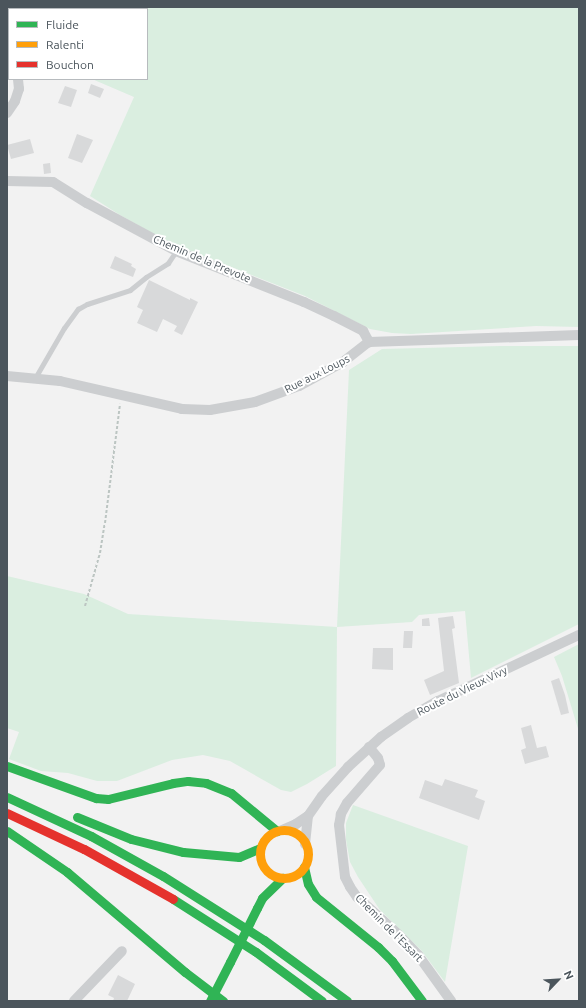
<!DOCTYPE html>
<html>
<head>
<meta charset="utf-8">
<style>
  body { margin:0 }
  #map { position:relative; width:586px; height:1008px; overflow:hidden; background:#f2f2f2; font-family:Ubuntu,sans-serif }
  div>[style] { position:absolute }
  [style*='--x'] { left:calc(var(--x)*1px); top:calc(var(--y)*1px); width:calc(var(--w)*1px); rotate:calc(var(--a)*1deg) }
  .green>* { inset:0; background:#daeee0 }
  .building>* { inset:0; background:#d8d9da }
  .path>* { height:2px; margin-top:-1px; transform-origin:0; background:repeating-linear-gradient(90deg,#bcc5c2 0 3px,transparent 0 5px) }
  .lane>* { height:5px; margin:-2.5px; padding:0 2.5px; transform-origin:2.5px; border-radius:2.5px; background:#ccced0 }
  .street>* { height:10px; margin:-5px; padding:0 5px; transform-origin:5px; border-radius:5px; background:#ccced0 }
  .fast>* { height:9px; margin:-4.5px; padding:0 4.5px; transform-origin:4.5px; border-radius:4.5px; background:#30b455 }
  .slow>* { height:9px; margin:-4.5px; padding:0 4.5px; transform-origin:4.5px; border-radius:4.5px; background:#ff9f0a }
  .slow>.ring { margin:-4.5px; padding:0; box-sizing:content-box; background:none; border:9px solid #ff9f0a; border-radius:50% }
  .jam>* { height:9px; margin:-4.5px; padding:0 4.5px; transform-origin:4.5px; border-radius:4.5px; background:#e5322d }
  .fast-bridge>* { height:9px; margin:-4.5px; padding:0 4.5px; transform-origin:4.5px; border-radius:4.5px; background:#30b455 }
  span { translate:-50% -50%; white-space:nowrap; text-align:center; line-height:1.15; -webkit-text-stroke:4px #fff; paint-order:stroke }
  .street-label { font-size:11px; color:#4b555c }
  .frame { position:absolute; inset:0; border:8px solid #4b555c; pointer-events:none }
  .legend { position:absolute; left:8px; top:8px; width:140px; height:72px; box-sizing:border-box; background:#fff; border:1px solid #b7bbbe; margin:0; padding:5px 7px; list-style:none; font-size:12px; color:#4b555c }
  .legend li { display:flex; align-items:center; gap:8px; height:20px }
  .legend b { width:20px; border:1px solid #b7bbbe }
  .north { position:absolute; left:538px; top:960px; width:40px; height:40px; -webkit-text-stroke:3px #fff; paint-order:stroke; rotate:65deg; font-size:11px; font-weight:700; line-height:16px; text-align:center; color:#4b555c }
  .north::after { content:''; display:block; margin:auto; width:14px; height:18px; background:#4b555c; clip-path:polygon(50% 0,100% 100%,50% 72%,0 100%) }
</style>
</head>
<body>
<div id="map">
  <div class="green">
    <i style="clip-path:polygon(53px 7px,579px 7px,579px 327px,536px 326px,411px 334px,392px 333px,370px 329px,305px 296px,168px 242px,120px 215px,90px 196px,134px 97px,92px 79px,147px 79px,147px 9px,72px 9px)"></i>
    <i style="clip-path:polygon(500px 346px,579px 346px,579px 624px,471px 678px,465px 611px,419px 615px,412px 622px,337px 627px,336px 766px,307px 784px,291px 792px,281px 790px,230px 761px,203px 755px,172px 760px,117px 781px,97px 781px,68px 773px,41px 771px,9px 759px,19px 732px,7px 728px,7px 576px,84px 594px,128px 614px,337px 627px,349px 370px,382px 349px)"></i>
    <i style="clip-path:polygon(579px 644px,579px 732px,562px 676px,554px 657px)"></i>
    <i style="clip-path:polygon(353px 805px,468px 846px,445px 982px,421px 950px,380px 910px,358px 877px,350px 862px,346px 840px,346px 823px)"></i>
  </div>
  <div class="building">
    <i style="clip-path:polygon(91px 84px,104px 89px,100px 98px,88px 93px)"></i>
    <i style="clip-path:polygon(65px 86px,77px 90px,71px 107px,58px 103px)"></i>
    <i style="clip-path:polygon(77px 134px,93px 140px,82px 163px,68px 158px)"></i>
    <i style="clip-path:polygon(30px 139px,34px 153px,11px 159px,7px 145px)"></i>
    <i style="clip-path:polygon(50px 163px,51px 173px,44px 174px,43px 164px)"></i>
    <i style="clip-path:polygon(115px 256px,132px 264px,131px 266px,136px 269px,133px 277px,110px 268px)"></i>
    <i style="clip-path:polygon(149px 280px,190px 300px,190px 298px,198px 302px,182px 335px,174px 331px,177px 326px,163px 319px,157px 332px,137px 323px,143px 310px,137px 307px)"></i>
    <i style="clip-path:polygon(453px 616px,455px 628px,452px 629px,459px 683px,430px 695px,424px 680px,444px 671px,438px 618px)"></i>
    <i style="clip-path:polygon(429px 618px,430px 626px,422px 626px,422px 619px)"></i>
    <i style="clip-path:polygon(404px 631px,413px 631px,412px 648px,403px 648px)"></i>
    <i style="clip-path:polygon(373px 648px,393px 648px,393px 670px,372px 669px)"></i>
    <i style="clip-path:polygon(559px 678px,565px 695px,569px 713px,561px 715px,551px 681px)"></i>
    <i style="clip-path:polygon(531px 725px,537px 748px,546px 746px,549px 757px,525px 764px,521px 750px,526px 748px,521px 728px)"></i>
    <i style="clip-path:polygon(445px 779px,478px 790px,475px 797px,485px 801px,479px 820px,419px 798px,425px 780px,442px 786px)"></i>
    <i style="clip-path:polygon(118px 975px,135px 984px,127px 1001px,113px 1001px,114px 998px,108px 995px)"></i>
  </div>
  <div class="path">
    <i style="--x:85;--y:606;--w:55;--a:-74.2"></i>
    <i style="--x:100;--y:553;--w:30;--a:-81"></i>
    <i style="--x:105;--y:523;--w:120;--a:-82.8"></i>
  </div>
  <div class="lane">
    <i style="--x:35;--y:378;--w:58;--a:-59.9"></i>
    <i style="--x:64;--y:328;--w:24;--a:-54"></i>
    <i style="--x:78;--y:309;--w:10;--a:-29"></i>
    <i style="--x:87;--y:304;--w:45;--a:-18"></i>
    <i style="--x:130;--y:290;--w:21;--a:-39"></i>
    <i style="--x:146;--y:277;--w:26;--a:-32"></i>
    <i style="--x:168;--y:263;--w:14;--a:-56"></i>
  </div>
  <div class="street">
    <i style="--x:7;--y:51;--w:4;--a:56"></i>
    <i style="--x:7;--y:113;--w:14;--a:-56"></i>
    <i style="--x:15;--y:101;--w:13;--a:-72"></i>
    <i style="--x:19;--y:89;--w:10;--a:-96"></i>
    <i style="--x:7;--y:181;--w:46;--a:1.2"></i>
    <i style="--x:53;--y:182;--w:40;--a:32"></i>
    <i style="--x:87;--y:203;--w:101;--a:28.3"></i>
    <i style="--x:176;--y:251;--w:138;--a:21.7"></i>
    <i style="--x:304;--y:302;--w:33;--a:25"></i>
    <i style="--x:334;--y:316;--w:33;--a:27"></i>
    <i style="--x:363;--y:331;--w:13;--a:61"></i>
    <i style="--x:7;--y:376;--w:53;--a:5.4"></i>
    <i style="--x:60;--y:381;--w:125;--a:12.9"></i>
    <i style="--x:182;--y:409;--w:28;--a:2"></i>
    <i style="--x:210;--y:410;--w:46;--a:-10.1"></i>
    <i style="--x:255;--y:402;--w:47;--a:-20"></i>
    <i style="--x:299;--y:386;--w:50;--a:-28.6"></i>
    <i style="--x:343;--y:362;--w:33;--a:-38"></i>
    <i style="--x:369;--y:342;--w:210;--a:-1.9"></i>
    <i style="--x:369;--y:747;--w:14;--a:51"></i>
    <i style="--x:378;--y:758;--w:7;--a:74"></i>
    <i style="--x:380;--y:765;--w:50;--a:131"></i>
    <i style="--x:347;--y:803;--w:13;--a:119"></i>
    <i style="--x:341;--y:814;--w:11;--a:100"></i>
    <i style="--x:339;--y:825;--w:52;--a:83.4"></i>
    <i style="--x:345;--y:877;--w:11;--a:63"></i>
    <i style="--x:350;--y:887;--w:12;--a:55"></i>
    <i style="--x:357;--y:897;--w:57;--a:42.1"></i>
    <i style="--x:399;--y:935;--w:28;--a:46"></i>
    <i style="--x:418;--y:955;--w:57;--a:54.3"></i>
    <i style="--x:282;--y:830;--w:15;--a:-23"></i>
    <i style="--x:296;--y:824;--w:14;--a:-34"></i>
    <i style="--x:308;--y:816;--w:24;--a:-55"></i>
    <i style="--x:322;--y:796;--w:39;--a:-48"></i>
    <i style="--x:348;--y:767;--w:45;--a:-42.3"></i>
    <i style="--x:381;--y:737;--w:33;--a:-35"></i>
    <i style="--x:408;--y:718;--w:34;--a:-30"></i>
    <i style="--x:438;--y:701;--w:156;--a:-25.1"></i>
    <i style="--x:305;--y:844;--w:28;--a:-84"></i>
    <i style="--x:74;--y:1001;--w:69;--a:-46.2"></i>
  </div>
  <div class="fast">
    <i style="--x:7;--y:766;--w:95;--a:19.8"></i>
    <i style="--x:96;--y:798;--w:12;--a:5"></i>
    <i style="--x:108;--y:799;--w:67;--a:-13.8"></i>
    <i style="--x:173;--y:783;--w:15;--a:-8"></i>
    <i style="--x:188;--y:781;--w:18;--a:6"></i>
    <i style="--x:206;--y:783;--w:27;--a:22"></i>
    <i style="--x:231;--y:793;--w:60;--a:39.6"></i>
    <i style="--x:7;--y:797;--w:93;--a:24.9"></i>
    <i style="--x:91;--y:836;--w:82;--a:29.1"></i>
    <i style="--x:163;--y:876;--w:120;--a:32.4"></i>
    <i style="--x:264;--y:940;--w:103;--a:36.3"></i>
    <i style="--x:77;--y:817;--w:58;--a:22.2"></i>
    <i style="--x:131;--y:839;--w:54;--a:14"></i>
    <i style="--x:183;--y:852;--w:56;--a:5.1"></i>
    <i style="--x:239;--y:857;--w:23;--a:-23"></i>
    <i style="--x:7;--y:831;--w:73;--a:34.3"></i>
    <i style="--x:67;--y:872;--w:155;--a:40.3"></i>
    <i style="--x:185;--y:972;--w:48;--a:37.3"></i>
    <i style="--x:304;--y:867;--w:17;--a:77"></i>
    <i style="--x:308;--y:884;--w:15;--a:58"></i>
    <i style="--x:316;--y:897;--w:80;--a:38.9"></i>
    <i style="--x:378;--y:947;--w:20;--a:45"></i>
    <i style="--x:392;--y:961;--w:50;--a:53.1"></i>
    <i style="--x:173;--y:899;--w:98;--a:32.6"></i>
    <i style="--x:256;--y:952;--w:82;--a:36.6"></i>
    <i style="--x:257;--y:908;--w:11;--a:-63"></i>
    <i style="--x:262;--y:898;--w:29;--a:-44"></i>
    <i style="--x:210;--y:1001;--w:44;--a:-62.9"></i>
  </div>
  <div class="slow">
    <i class="ring" style="left:260px;top:830px;width:39px;height:39px"></i>
  </div>
  <div class="jam">
    <i style="--x:7;--y:813;--w:85;--a:25.1"></i>
    <i style="--x:84;--y:849;--w:102;--a:29.3"></i>
  </div>
  <div class="fast-bridge">
    <i style="--x:230;--y:962;--w:60;--a:-63.4"></i>
  </div>
  <div class="street-label">
    <span style="left:202px;top:259px;rotate:23deg">Chemin de la Prevote</span>
    <span style="left:317px;top:374px;rotate:-27deg">Rue aux Loups</span>
    <span style="left:462px;top:691px;rotate:-26deg">Route du Vieux Vivy</span>
    <span style="left:389px;top:928px;rotate:45deg">Chemin de l'Essart</span>
  </div>
  <div class="frame"></div>
  <ul class="legend">
  <li><b style="height:5px;background:#30b455"></b>Fluide</li>
  <li><b style="height:5px;background:#ff9f0a"></b>Ralenti</li>
  <li><b style="height:5px;background:#e5322d"></b>Bouchon</li>
  </ul>
  <div class="north">N</div>
</div>
</body>
</html>
